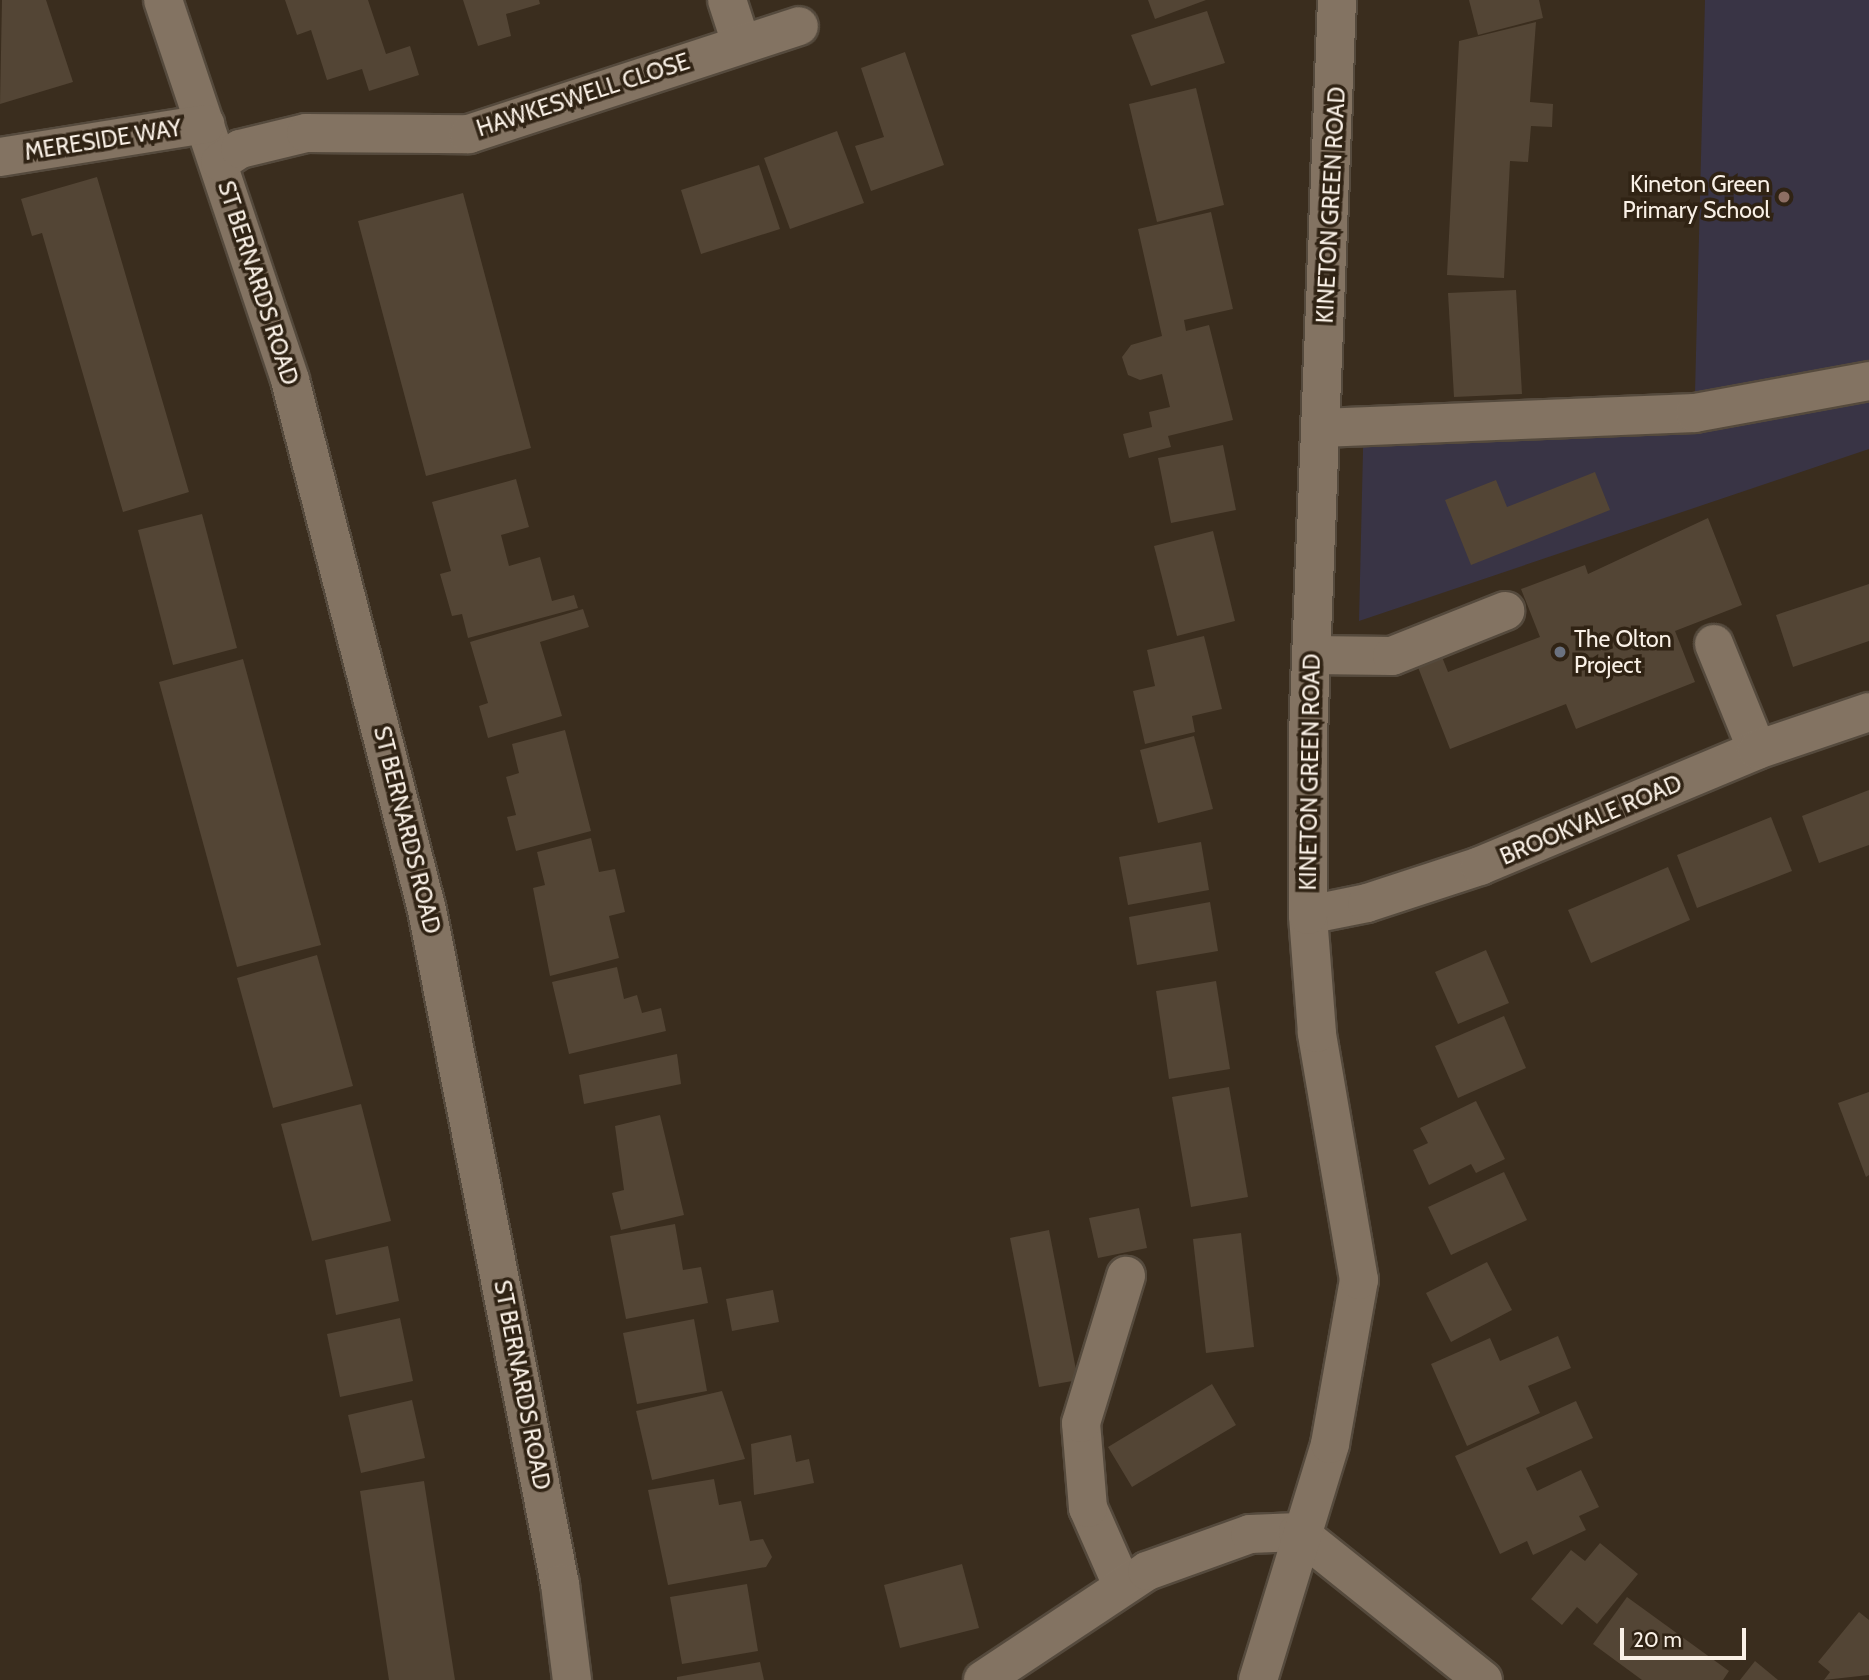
<!DOCTYPE html>
<html>
<head>
<meta charset="utf-8">
<style>
  body { margin:0 }
  #map { position:relative; width:1869px; height:1680px; overflow:hidden; background:#3a2d1e; font-family:Cabin,sans-serif }
  div>[style] { position:absolute }
  [style*='--x'] { left:calc(var(--x)*1px); top:calc(var(--y)*1px); width:calc(var(--w)*1px); rotate:calc(var(--a)*1deg) }
  .education>* { inset:0; background:#393445 }
  .building>* { inset:0; background:#534535 }
  .roads { filter:drop-shadow(2px 0 #554a3d) drop-shadow(-2px 0 #554a3d) drop-shadow(0 2px #554a3d) drop-shadow(0 -2px #554a3d) }
  .minor>* { height:38px; margin:-19px; padding:0 19px; transform-origin:19px; border-radius:19px; background:#837362 }
  .dots>* { width:19px; height:19px; translate:-50% -50%; box-sizing:border-box; border:4px solid #302314; border-radius:50% }
  span { translate:-50% -50%; white-space:nowrap; text-align:center; line-height:1.15; -webkit-text-stroke:7px #302314; paint-order:stroke }
  .street-label { font-size:23px; color:#f9f0e6 }
  .poi-label { font-size:23px; color:#f9f0e6 }
  .right { translate:-100% -50%; text-align:right }
  .left { translate:0 -50%; text-align:left }
  .scale { position:absolute; left:1620px; top:1628px; width:126px; height:32px; box-sizing:border-box; border:4px solid #f9f0e6; border-top:0; padding-left:9px; font-size:21px; line-height:24px; white-space:nowrap; color:#f9f0e6; -webkit-text-stroke:5px #302314; paint-order:stroke }
</style>
</head>
<body>
<div id="map">
  <div class="education">
    <i style="clip-path:polygon(1705px 0,1869px 0,1869px 449px,1359px 621px,1364px 408px,1695px 393px)"></i>
  </div>
  <div class="building">
    <i style="clip-path:polygon(2px 0,46px 0,73px 82px,0 104px)"></i>
    <i style="clip-path:polygon(285px 0,368px 0,386px 54px,410px 46px,419px 75px,369px 91px,362px 69px,327px 80px,311px 30px,297px 35px)"></i>
    <i style="clip-path:polygon(463px 0,539px 0,540px 4px,506px 14px,511px 36px,478px 46px)"></i>
    <i style="clip-path:polygon(1148px 0,1206px 0,1155px 19px)"></i>
    <i style="clip-path:polygon(1469px 0,1539px 0,1543px 18px,1478px 35px)"></i>
    <i style="clip-path:polygon(1207px 11px,1225px 63px,1151px 86px,1131px 35px)"></i>
    <i style="clip-path:polygon(1536px 22px,1530px 102px,1553px 104px,1552px 127px,1531px 126px,1528px 162px,1510px 161px,1504px 278px,1447px 275px,1459px 41px)"></i>
    <i style="clip-path:polygon(905px 52px,944px 165px,871px 191px,855px 146px,884px 137px,861px 68px)"></i>
    <i style="clip-path:polygon(1196px 88px,1224px 205px,1157px 222px,1129px 104px)"></i>
    <i style="clip-path:polygon(837px 131px,864px 203px,790px 229px,764px 158px)"></i>
    <i style="clip-path:polygon(759px 165px,780px 229px,701px 254px,681px 190px)"></i>
    <i style="clip-path:polygon(97px 177px,189px 492px,123px 512px,42px 233px,32px 236px,21px 199px)"></i>
    <i style="clip-path:polygon(463px 193px,531px 448px,426px 476px,358px 221px)"></i>
    <i style="clip-path:polygon(1211px 212px,1233px 309px,1184px 320px,1186px 331px,1209px 325px,1233px 420px,1168px 436px,1171px 447px,1129px 458px,1123px 434px,1152px 427px,1149px 412px,1170px 407px,1162px 374px,1140px 380px,1128px 375px,1122px 357px,1131px 345px,1162px 336px,1138px 229px)"></i>
    <i style="clip-path:polygon(1516px 290px,1522px 394px,1454px 397px,1448px 293px)"></i>
    <i style="clip-path:polygon(1223px 445px,1236px 510px,1171px 523px,1158px 458px)"></i>
    <i style="clip-path:polygon(1595px 472px,1610px 510px,1471px 565px,1445px 500px,1496px 480px,1507px 507px)"></i>
    <i style="clip-path:polygon(516px 479px,529px 527px,501px 535px,509px 566px,540px 557px,552px 601px,574px 595px,578px 608px,468px 638px,462px 614px,452px 616px,440px 574px,451px 571px,432px 502px)"></i>
    <i style="clip-path:polygon(202px 514px,237px 648px,173px 665px,138px 530px)"></i>
    <i style="clip-path:polygon(1708px 518px,1742px 605px,1675px 631px,1695px 682px,1576px 729px,1566px 704px,1450px 749px,1414px 657px,1438px 647px,1448px 672px,1540px 637px,1521px 589px,1585px 565px,1588px 574px)"></i>
    <i style="clip-path:polygon(1213px 531px,1235px 621px,1177px 636px,1154px 546px)"></i>
    <i style="clip-path:polygon(1869px 584px,1869px 641px,1793px 667px,1776px 615px)"></i>
    <i style="clip-path:polygon(583px 609px,589px 627px,540px 642px,562px 716px,488px 738px,479px 706px,488px 703px,470px 642px)"></i>
    <i style="clip-path:polygon(1204px 636px,1222px 709px,1192px 716px,1195px 732px,1145px 744px,1133px 691px,1155px 686px,1147px 650px)"></i>
    <i style="clip-path:polygon(243px 659px,321px 945px,237px 967px,159px 682px)"></i>
    <i style="clip-path:polygon(565px 730px,591px 831px,516px 851px,507px 817px,516px 815px,506px 777px,519px 773px,512px 744px)"></i>
    <i style="clip-path:polygon(1194px 736px,1213px 809px,1158px 823px,1140px 750px)"></i>
    <i style="clip-path:polygon(1869px 790px,1869px 845px,1819px 863px,1802px 816px)"></i>
    <i style="clip-path:polygon(1771px 817px,1792px 871px,1697px 908px,1677px 855px)"></i>
    <i style="clip-path:polygon(591px 838px,599px 872px,615px 869px,625px 912px,609px 916px,619px 958px,550px 976px,533px 888px,545px 885px,537px 852px)"></i>
    <i style="clip-path:polygon(1201px 842px,1209px 890px,1128px 905px,1119px 857px)"></i>
    <i style="clip-path:polygon(1668px 867px,1690px 920px,1591px 963px,1568px 910px)"></i>
    <i style="clip-path:polygon(1210px 902px,1218px 951px,1137px 965px,1129px 917px)"></i>
    <i style="clip-path:polygon(1486px 950px,1509px 1003px,1458px 1024px,1435px 972px)"></i>
    <i style="clip-path:polygon(317px 955px,353px 1086px,273px 1108px,237px 978px)"></i>
    <i style="clip-path:polygon(617px 967px,624px 999px,637px 995px,642px 1013px,661px 1008px,666px 1031px,569px 1054px,552px 982px)"></i>
    <i style="clip-path:polygon(1216px 981px,1230px 1069px,1169px 1079px,1156px 991px)"></i>
    <i style="clip-path:polygon(1504px 1016px,1526px 1068px,1458px 1098px,1435px 1046px)"></i>
    <i style="clip-path:polygon(677px 1054px,681px 1084px,584px 1104px,579px 1075px)"></i>
    <i style="clip-path:polygon(1229px 1087px,1248px 1197px,1191px 1207px,1172px 1097px)"></i>
    <i style="clip-path:polygon(1869px 1092px,1869px 1175px,1866px 1177px,1838px 1103px)"></i>
    <i style="clip-path:polygon(1476px 1101px,1505px 1159px,1476px 1173px,1471px 1164px,1429px 1185px,1413px 1150px,1428px 1143px,1420px 1128px)"></i>
    <i style="clip-path:polygon(361px 1104px,391px 1221px,312px 1241px,281px 1124px)"></i>
    <i style="clip-path:polygon(660px 1115px,684px 1215px,621px 1230px,612px 1193px,624px 1190px,615px 1126px)"></i>
    <i style="clip-path:polygon(1504px 1172px,1527px 1220px,1451px 1255px,1428px 1207px)"></i>
    <i style="clip-path:polygon(1139px 1208px,1147px 1248px,1098px 1258px,1089px 1218px)"></i>
    <i style="clip-path:polygon(675px 1224px,683px 1270px,701px 1267px,708px 1303px,626px 1319px,610px 1236px)"></i>
    <i style="clip-path:polygon(1049px 1230px,1078px 1380px,1039px 1387px,1010px 1238px)"></i>
    <i style="clip-path:polygon(1241px 1233px,1254px 1347px,1206px 1353px,1193px 1239px)"></i>
    <i style="clip-path:polygon(388px 1246px,399px 1301px,336px 1315px,325px 1260px)"></i>
    <i style="clip-path:polygon(1487px 1262px,1512px 1310px,1451px 1342px,1426px 1293px)"></i>
    <i style="clip-path:polygon(773px 1290px,779px 1322px,732px 1331px,726px 1299px)"></i>
    <i style="clip-path:polygon(400px 1318px,413px 1381px,340px 1397px,327px 1334px)"></i>
    <i style="clip-path:polygon(694px 1319px,707px 1391px,637px 1404px,623px 1333px)"></i>
    <i style="clip-path:polygon(1558px 1336px,1571px 1368px,1528px 1386px,1540px 1413px,1467px 1446px,1431px 1364px,1490px 1338px,1500px 1361px)"></i>
    <i style="clip-path:polygon(1212px 1384px,1236px 1425px,1132px 1487px,1108px 1447px)"></i>
    <i style="clip-path:polygon(722px 1391px,745px 1459px,652px 1480px,636px 1411px)"></i>
    <i style="clip-path:polygon(412px 1400px,425px 1458px,361px 1473px,348px 1415px)"></i>
    <i style="clip-path:polygon(1576px 1401px,1593px 1438px,1526px 1468px,1537px 1491px,1581px 1470px,1599px 1507px,1579px 1516px,1586px 1530px,1533px 1555px,1527px 1541px,1500px 1554px,1455px 1456px)"></i>
    <i style="clip-path:polygon(791px 1435px,796px 1462px,809px 1459px,814px 1483px,754px 1495px,751px 1444px)"></i>
    <i style="clip-path:polygon(714px 1479px,719px 1505px,741px 1501px,750px 1541px,763px 1539px,772px 1557px,766px 1567px,668px 1585px,648px 1490px)"></i>
    <i style="clip-path:polygon(424px 1481px,455px 1680px,389px 1680px,360px 1491px)"></i>
    <i style="clip-path:polygon(1600px 1543px,1638px 1574px,1597px 1624px,1577px 1607px,1562px 1625px,1531px 1599px,1571px 1550px,1585px 1561px)"></i>
    <i style="clip-path:polygon(962px 1564px,979px 1628px,900px 1648px,884px 1585px)"></i>
    <i style="clip-path:polygon(747px 1584px,758px 1651px,682px 1664px,670px 1597px)"></i>
    <i style="clip-path:polygon(1627px 1597px,1729px 1671px,1723px 1680px,1642px 1680px,1593px 1644px)"></i>
    <i style="clip-path:polygon(1859px 1612px,1869px 1620px,1869px 1675px,1824px 1680px,1830px 1672px,1818px 1662px)"></i>
    <i style="clip-path:polygon(1755px 1661px,1778px 1680px,1740px 1680px)"></i>
    <i style="clip-path:polygon(760px 1662px,764px 1680px,677px 1680px,677px 1677px)"></i>
  </div>
  <div class="roads">
    <div class="minor">
      <i style="--x:163;--y:0;--w:401;--a:71.5"></i>
      <i style="--x:290;--y:380;--w:547;--a:75.51"></i>
      <i style="--x:427;--y:910;--w:687;--a:78.84"></i>
      <i style="--x:560;--y:1584;--w:97;--a:82.9"></i>
      <i style="--x:727;--y:0;--w:45;--a:72"></i>
      <i style="--x:0;--y:157;--w:208;--a:-9.1"></i>
      <i style="--x:220;--y:162;--w:24;--a:-33"></i>
      <i style="--x:240;--y:149;--w:68;--a:-13.6"></i>
      <i style="--x:306;--y:133;--w:163;--a:0.4"></i>
      <i style="--x:469;--y:134;--w:347;--a:-18.1"></i>
      <i style="--x:1321;--y:428;--w:374;--a:-2.3"></i>
      <i style="--x:1695;--y:413;--w:177;--a:-10.4"></i>
      <i style="--x:1714;--y:644;--w:114;--a:67.9"></i>
      <i style="--x:1312;--y:655;--w:80;--a:0.7"></i>
      <i style="--x:1392;--y:656;--w:122;--a:-21.7"></i>
      <i style="--x:1308;--y:915;--w:60;--a:-11.5"></i>
      <i style="--x:1367;--y:903;--w:119;--a:-18.1"></i>
      <i style="--x:1480;--y:866;--w:300;--a:-22.7"></i>
      <i style="--x:1757;--y:750;--w:118;--a:-18.7"></i>
      <i style="--x:1122;--y:1585;--w:84;--a:-113.8"></i>
      <i style="--x:1088;--y:1508;--w:85;--a:-94.7"></i>
      <i style="--x:1081;--y:1423;--w:154;--a:-73"></i>
      <i style="--x:983;--y:1680;--w:197;--a:-33.6"></i>
      <i style="--x:1147;--y:1571;--w:109;--a:-19.8"></i>
      <i style="--x:1250;--y:1534;--w:48;--a:-2.4"></i>
      <i style="--x:1298;--y:1532;--w:237;--a:38.7"></i>
      <i style="--x:1258;--y:1680;--w:247;--a:-73"></i>
      <i style="--x:1330;--y:1444;--w:167;--a:-80"></i>
      <i style="--x:1359;--y:1280;--w:251;--a:-99.7"></i>
      <i style="--x:1317;--y:1033;--w:118;--a:-94.4"></i>
      <i style="--x:1308;--y:915;--w:180;--a:-90"></i>
      <i style="--x:1308;--y:735;--w:736;--a:-87.74"></i>
    </div>
  </div>
  <div class="dots">
    <i style="left:1784px;top:197px;background:#8d6e63"></i>
    <i style="left:1560px;top:652px;background:#6b7280"></i>
  </div>
  <div class="street-label">
    <span style="left:583px;top:95px;rotate:-18deg">HAWKESWELL CLOSE</span>
    <span style="left:103px;top:140px;rotate:-9deg">MERESIDE WAY</span>
    <span style="left:1331px;top:205px;rotate:-87deg">KINETON GREEN ROAD</span>
    <span style="left:258px;top:283px;rotate:72deg">ST BERNARDS ROAD</span>
    <span style="left:1310px;top:772px;rotate:-89deg">KINETON GREEN ROAD</span>
    <span style="left:1591px;top:820px;rotate:-23deg">BROOKVALE ROAD</span>
    <span style="left:407px;top:830px;rotate:76deg">ST BERNARDS ROAD</span>
    <span style="left:522px;top:1385px;rotate:79deg">ST BERNARDS ROAD</span>
  </div>
  <div class="poi-label">
    <span class="right" style="left:1770px;top:197px">Kineton Green<br>Primary School</span>
    <span class="left" style="left:1574px;top:652px">The Olton<br>Project</span>
  </div>
  <div class="scale">20 m</div>
</div>
</body>
</html>
